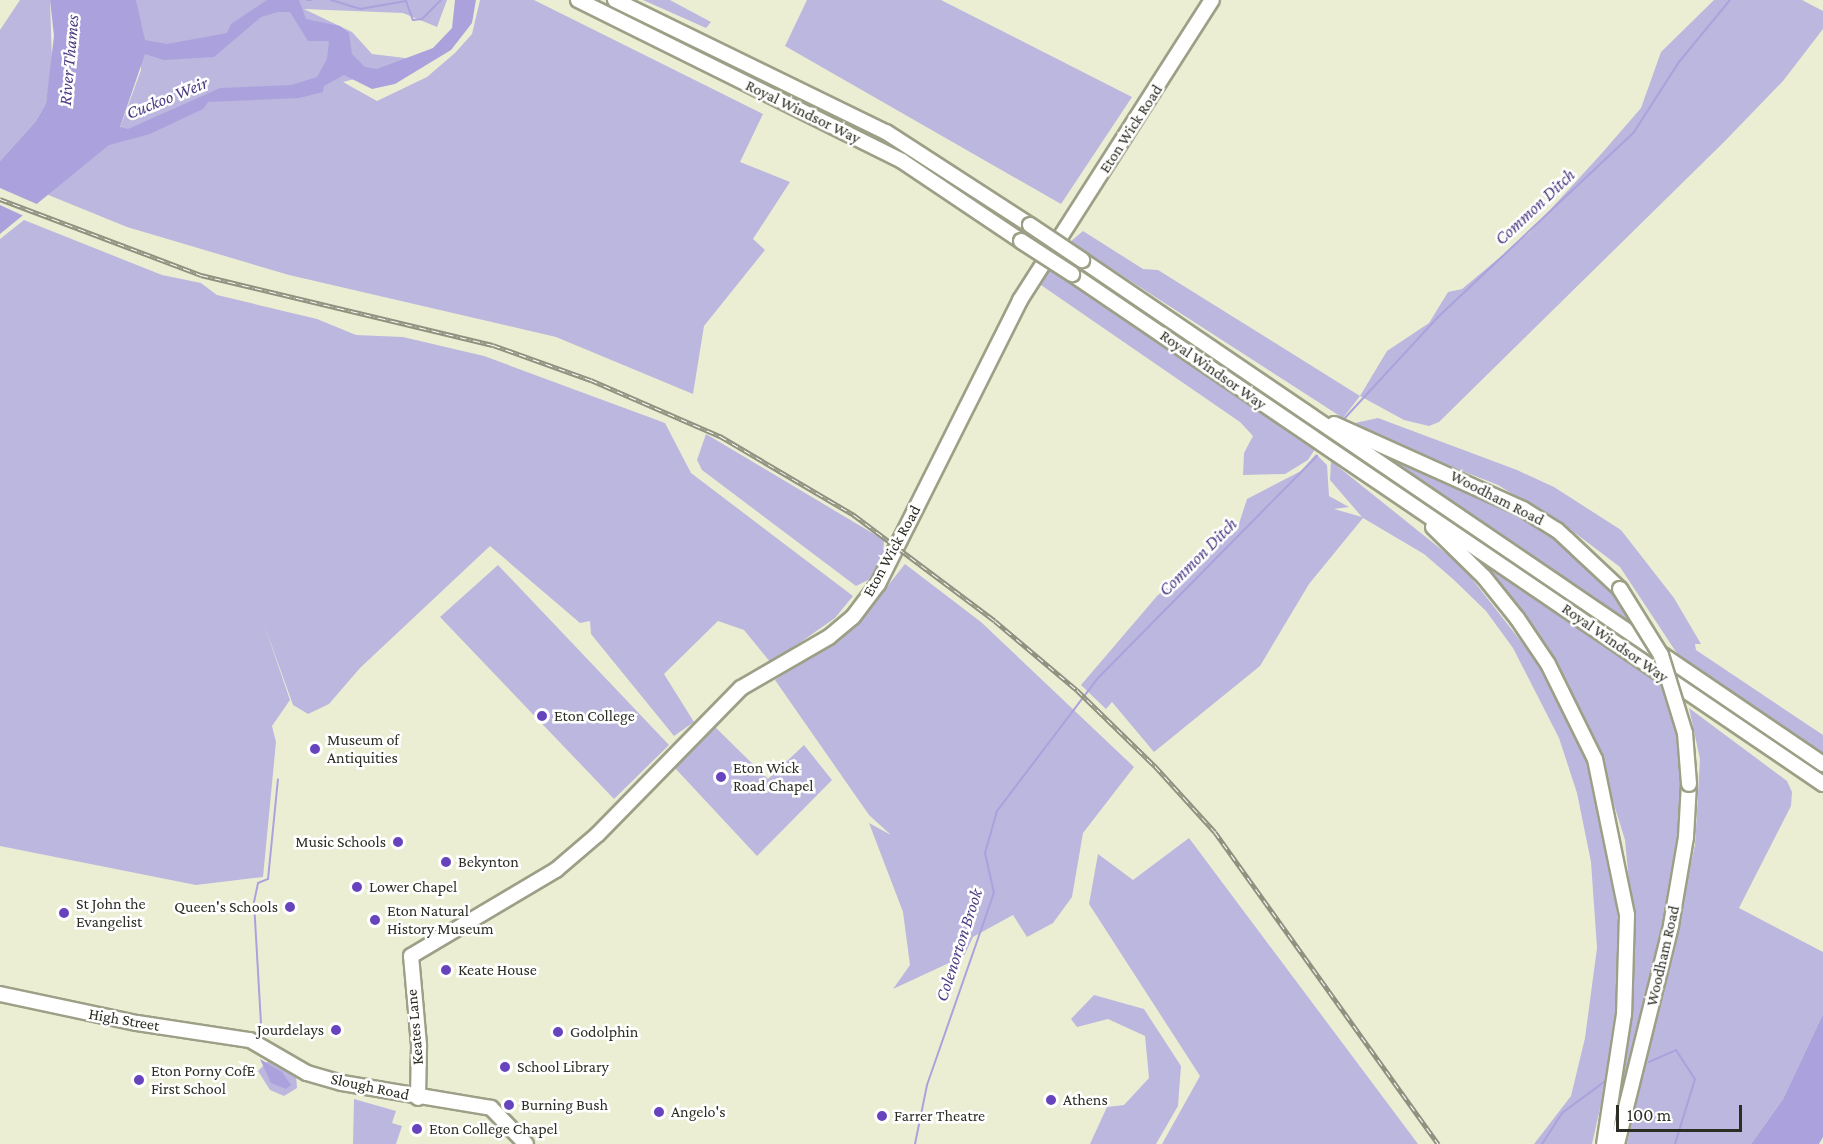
<!DOCTYPE html>
<html>
<head>
<meta charset="utf-8">
<style>
  body { margin:0 }
  #map { position:relative; width:1823px; height:1144px; overflow:hidden; background:#eceed4; font-family:"Crimson Pro",serif }
  div>[style] { position:absolute }
  [style*='--x'] { left:calc(var(--x)*1px); top:calc(var(--y)*1px); width:calc(var(--w)*1px); rotate:calc(var(--a)*1deg) }
  .green>* { inset:0; background:#bcb7de }
  .water>* { inset:0; background:#aba2dd }
  .pier>* { inset:0; background:#eceed4 }
  .stream>* { height:2px; margin:-1px; padding:0 1px; transform-origin:1px; border-radius:1px; background:#aba2dd }
  .roads { filter:drop-shadow(2px 0 #9d9f86) drop-shadow(-2px 0 #9d9f86) drop-shadow(0 2px #9d9f86) drop-shadow(0 -2px #9d9f86) }
  .major>* { height:14px; margin:-7px; padding:0 7px; transform-origin:7px; border-radius:7px; background:#fff }
  .rail>* { height:4.5px; margin-top:-2.25px; transform-origin:0; background:repeating-linear-gradient(90deg,#fff 0 7px,#90917f 0 14px); box-sizing:border-box; border-block:2px solid #90917f }
  .bridges { filter:drop-shadow(2px 0 #9d9f86) drop-shadow(-2px 0 #9d9f86) drop-shadow(0 2px #9d9f86) drop-shadow(0 -2px #9d9f86) }
  .major-bridge>* { height:14px; margin:-7px; padding:0 7px; transform-origin:7px; border-radius:7px; background:#fff }
  .dots>* { width:16px; height:16px; translate:-50% -50%; box-sizing:border-box; border:3px solid #fff; border-radius:50% }
  span { translate:-50% -50%; white-space:nowrap; text-align:center; line-height:1.15; -webkit-text-stroke:5px #fff; paint-order:stroke }
  .street-label { font-size:16px; color:#2c2d23 }
  .poi-label { font-size:16px; color:#2c2d23 }
  .left { translate:0 -50%; text-align:left }
  .right { translate:-100% -50%; text-align:right }
  .water-label { font-size:18px; color:#4d3c83; font-style:italic }
  .scale { position:absolute; left:1616px; top:1105px; width:126px; height:27px; box-sizing:border-box; border:3px solid #2c2d23; border-top:0; padding-left:8px; font-size:18px; line-height:21px; white-space:nowrap; color:#2c2d23; -webkit-text-stroke:4px #fff; paint-order:stroke }
</style>
</head>
<body>
<div id="map">
  <div class="green">
    <i style="clip-path:polygon(20px 0,50px 0,52px 61px,46px 103px,36px 121px,0 161px,0 30px)"></i>
    <i style="clip-path:polygon(136px 0,447px 0,437px 27px,403px 13px,304px 9px,352px 32px,372px 54px,405px 58px,407px 65px,343px 82px,377px 101px,427px 77px,455px 53px,472px 34px,480px 0,534px 0,763px 114px,740px 162px,790px 182px,753px 239px,765px 250px,704px 326px,693px 394px,556px 337px,289px 275px,127px 227px,46px 194px,118px 133px,141px 70px)"></i>
    <i style="clip-path:polygon(643px 0,670px 0,711px 22px,706px 28px)"></i>
    <i style="clip-path:polygon(807px 0,941px 0,1132px 97px,1061px 204px,785px 46px)"></i>
    <i style="clip-path:polygon(1714px 0,1802px 0,1823px 11px,1823px 29px,1783px 81px,1725px 141px,1439px 422px,1429px 426px,1404px 420px,1360px 396px,1343px 418px,1070px 242px,1083px 231px,1143px 269px,1158px 270px,1360px 396px,1387px 351px,1429px 323px,1448px 292px,1462px 289px,1529px 233px,1602px 153px,1641px 108px,1661px 52px)"></i>
    <i style="clip-path:polygon(24px 220px,162px 275px,201px 283px,217px 295px,317px 319px,356px 335px,403px 337px,484px 356px,665px 423px,691px 473px,853px 596px,835px 618px,771px 663px,744px 630px,718px 621px,664px 674px,694px 722px,674px 736px,591px 634px,590px 621px,580px 623px,490px 546px,360px 668px,329px 704px,308px 714px,293px 705px,264px 624px,290px 700px,272px 726px,276px 742px,263px 877px,196px 885px,0 846px,0 239px)"></i>
    <i style="clip-path:polygon(1048px 268px,1315px 449px,1308px 460px,1285px 474px,1243px 475px,1244px 453px,1253px 436px,1240px 422px,1038px 283px)"></i>
    <i style="clip-path:polygon(1378px 418px,1517px 470px,1554px 487px,1621px 530px,1674px 598px,1701px 644px,1695px 644px,1696px 650px,1823px 735px,1823px 757px,1682px 661px,1620px 567px,1571px 530px,1498px 485px,1371px 435px,1355px 423px)"></i>
    <i style="clip-path:polygon(706px 434px,884px 540px,883px 555px,870px 579px,856px 586px,702px 470px,697px 460px)"></i>
    <i style="clip-path:polygon(1366px 449px,1507px 502px,1600px 568px,1649px 637px)"></i>
    <i style="clip-path:polygon(1316px 454px,1327px 465px,1329px 496px,1349px 507px,1334px 509px,1362px 517px,1330px 480px,1331px 461px,1462px 566px,1527px 649px,1574px 720px,1606px 822px,1620px 938px,1615px 1042px,1592px 1144px,1534px 1144px,1571px 1096px,1585px 1038px,1597px 948px,1591px 862px,1577px 793px,1559px 738px,1513px 648px,1486px 611px,1454px 580px,1424px 554px,1363px 518px,1309px 584px,1260px 666px,1154px 752px,1112px 702px,1106px 709px,1081px 685px,1157px 596px,1237px 530px,1247px 499px,1301px 471px)"></i>
    <i style="clip-path:polygon(1456px 539px,1564px 614px,1563px 619px,1667px 684px,1682px 736px,1686px 767px,1675px 892px,1613px 1144px,1609px 1144px,1627px 1051px,1635px 945px,1625px 840px,1593px 737px,1567px 681px,1520px 611px)"></i>
    <i style="clip-path:polygon(905px 564px,981px 622px,1134px 767px,1083px 833px,1072px 897px,1053px 923px,1027px 937px,1013px 915px,973px 937px,964px 956px,893px 989px,910px 965px,903px 912px,869px 823px,891px 835px,869px 815px,775px 680px,859px 622px)"></i>
    <i style="clip-path:polygon(498px 565px,669px 745px,614px 799px,440px 617px)"></i>
    <i style="clip-path:polygon(1689px 708px,1787px 781px,1792px 792px,1791px 806px,1739px 908px,1823px 952px,1823px 1014px,1783px 1099px,1751px 1144px,1627px 1144px,1695px 845px,1700px 759px)"></i>
    <i style="clip-path:polygon(713px 725px,768px 779px,804px 745px,832px 780px,757px 856px,674px 767px)"></i>
    <i style="clip-path:polygon(1189px 838px,1418px 1144px,1162px 1144px,1200px 1076px,1089px 904px,1098px 854px,1133px 880px)"></i>
    <i style="clip-path:polygon(1094px 995px,1144px 1009px,1181px 1066px,1178px 1106px,1156px 1144px,1090px 1144px,1107px 1107px,1124px 1105px,1149px 1078px,1145px 1036px,1108px 1019px,1077px 1027px,1071px 1019px)"></i>
    <i style="clip-path:polygon(269px 1060px,296px 1075px,297px 1088px,284px 1096px,270px 1090px,258px 1071px)"></i>
    <i style="clip-path:polygon(354px 1099px,396px 1111px,392px 1123px,402px 1126px,396px 1144px,353px 1144px)"></i>
  </div>
  <div class="water">
    <i style="clip-path:polygon(evenodd,50px 0,136px 0,145px 40px,167px 44px,227px 33px,231px 24px,267px 0,299px 0,306px 19px,340px 26px,349px 33px,352px 54px,365px 67px,377px 69px,433px 48px,452px 28px,455px 0,476px 0,472px 23px,451px 50px,395px 84px,372px 89px,344px 75px,324px 86px,323px 92px,299px 98px,208px 102px,203px 109px,150px 134px,109px 145px,0 234px,0 161px,36px 121px,46px 103px,54px 36px,50px 0,278px 12px,290px 12px,308px 41px,329px 41px,327px 59px,317px 77px,291px 85px,220px 88px,128px 129px,120px 127px,145px 54px,164px 60px,214px 57px,261px 17px,278px 12px)"></i>
    <i style="clip-path:polygon(1823px 1014px,1823px 1137px,1819px 1144px,1751px 1144px,1783px 1099px)"></i>
    <i style="clip-path:polygon(260px 1059px,282px 1072px,291px 1085px,286px 1089px,271px 1083px)"></i>
  </div>
  <div class="pier">
    <i style="clip-path:polygon(0 188px,39px 205px,26px 217px,0 205px)"></i>
  </div>
  <div class="stream">
    <i style="--x:307;--y:0;--w:4;--a:0"></i>
    <i style="--x:331;--y:0;--w:30;--a:17"></i>
    <i style="--x:360;--y:9;--w:47;--a:-9.9"></i>
    <i style="--x:406;--y:1;--w:20;--a:70"></i>
    <i style="--x:413;--y:20;--w:9;--a:-6"></i>
    <i style="--x:422;--y:19;--w:27;--a:-45"></i>
    <i style="--x:1343;--y:420;--w:140;--a:-47.3"></i>
    <i style="--x:1438;--y:317;--w:270;--a:-43.3"></i>
    <i style="--x:1634;--y:132;--w:83;--a:-57.3"></i>
    <i style="--x:1679;--y:62;--w:80;--a:-50.6"></i>
    <i style="--x:262;--y:1041;--w:139;--a:-93.3"></i>
    <i style="--x:254;--y:902;--w:19;--a:-78"></i>
    <i style="--x:258;--y:883;--w:11;--a:-22"></i>
    <i style="--x:268;--y:879;--w:100;--a:-84.3"></i>
    <i style="--x:1649;--y:1062;--w:30;--a:-24"></i>
    <i style="--x:1676;--y:1050;--w:35;--a:57"></i>
    <i style="--x:1695;--y:1079;--w:68;--a:107.1"></i>
    <i style="--x:915;--y:1144;--w:60;--a:-78.5"></i>
    <i style="--x:927;--y:1085;--w:203;--a:-70.8"></i>
    <i style="--x:994;--y:893;--w:41;--a:-102.7"></i>
    <i style="--x:985;--y:853;--w:44;--a:-74.1"></i>
    <i style="--x:997;--y:811;--w:167;--a:-52.8"></i>
    <i style="--x:1098;--y:678;--w:312;--a:-45.4"></i>
    <i style="--x:1542;--y:1144;--w:37;--a:-57"></i>
    <i style="--x:1562;--y:1113;--w:52;--a:-36.4"></i>
  </div>
  <div class="roads">
    <div class="major">
      <i style="--x:578;--y:0;--w:362;--a:26.4"></i>
      <i style="--x:902;--y:161;--w:143;--a:33.9"></i>
      <i style="--x:615;--y:0;--w:301;--a:26"></i>
      <i style="--x:886;--y:132;--w:171;--a:32.9"></i>
      <i style="--x:1082;--y:260;--w:896;--a:34.22"></i>
      <i style="--x:1072;--y:274;--w:908;--a:34.18"></i>
      <i style="--x:1334;--y:424;--w:207;--a:24.2"></i>
      <i style="--x:1523;--y:509;--w:40;--a:32"></i>
      <i style="--x:1557;--y:530;--w:86;--a:43.1"></i>
      <i style="--x:1433;--y:527;--w:71;--a:44.4"></i>
      <i style="--x:1484;--y:577;--w:53;--a:51.2"></i>
      <i style="--x:1517;--y:618;--w:55;--a:56"></i>
      <i style="--x:1548;--y:664;--w:106;--a:63.7"></i>
      <i style="--x:1595;--y:759;--w:159;--a:78.4"></i>
      <i style="--x:1627;--y:915;--w:99;--a:91.7"></i>
      <i style="--x:1624;--y:1014;--w:132;--a:98.7"></i>
      <i style="--x:0;--y:994;--w:140;--a:12"></i>
      <i style="--x:137;--y:1023;--w:114;--a:8.6"></i>
      <i style="--x:250;--y:1040;--w:66;--a:30.1"></i>
      <i style="--x:307;--y:1073;--w:36;--a:16"></i>
      <i style="--x:342;--y:1083;--w:151;--a:9.5"></i>
      <i style="--x:491;--y:1108;--w:50;--a:45.8"></i>
      <i style="--x:418;--y:1098;--w:53;--a:-88.9"></i>
      <i style="--x:419;--y:1045;--w:89;--a:-95.1"></i>
      <i style="--x:411;--y:956;--w:169;--a:-30.7"></i>
      <i style="--x:556;--y:870;--w:55;--a:-40.6"></i>
      <i style="--x:598;--y:834;--w:204;--a:-45.6"></i>
      <i style="--x:741;--y:688;--w:102;--a:-30.1"></i>
      <i style="--x:829;--y:637;--w:31;--a:-40"></i>
      <i style="--x:853;--y:617;--w:41;--a:-52.9"></i>
      <i style="--x:878;--y:584;--w:318;--a:-63.4"></i>
      <i style="--x:1020;--y:300;--w:356;--a:-57.4"></i>
      <i style="--x:1617;--y:1144;--w:226;--a:-76.1"></i>
      <i style="--x:1671;--y:925;--w:89;--a:-80.3"></i>
      <i style="--x:1686;--y:837;--w:53;--a:-86.8"></i>
    </div>
  </div>
  <div class="rail">
    <i style="--x:0;--y:199;--w:215;--a:20.7"></i>
    <i style="--x:201;--y:275;--w:300;--a:13.5"></i>
    <i style="--x:493;--y:345;--w:104;--a:19.7"></i>
    <i style="--x:591;--y:380;--w:141;--a:23.5"></i>
    <i style="--x:720;--y:436;--w:156;--a:30.5"></i>
    <i style="--x:854;--y:515;--w:176;--a:36.9"></i>
    <i style="--x:995;--y:621;--w:107;--a:40.1"></i>
    <i style="--x:1077;--y:690;--w:109;--a:44.3"></i>
    <i style="--x:1155;--y:766;--w:89;--a:47.7"></i>
    <i style="--x:1215;--y:832;--w:384;--a:54.4"></i>
  </div>
  <div class="bridges">
    <div class="major-bridge">
      <i style="--x:1030;--y:225;--w:63;--a:33.9"></i>
      <i style="--x:1021;--y:241;--w:61;--a:32.9"></i>
      <i style="--x:1620;--y:589;--w:78;--a:58.2"></i>
      <i style="--x:1661;--y:655;--w:82;--a:72.9"></i>
      <i style="--x:1685;--y:733;--w:51;--a:85.5"></i>
    </div>
  </div>
  <div class="dots">
    <i style="left:542px;top:716px;background:#6744bd"></i>
    <i style="left:315px;top:749px;background:#6744bd"></i>
    <i style="left:721px;top:777px;background:#6744bd"></i>
    <i style="left:398px;top:842px;background:#6744bd"></i>
    <i style="left:446px;top:862px;background:#6744bd"></i>
    <i style="left:357px;top:887px;background:#6744bd"></i>
    <i style="left:290px;top:907px;background:#6744bd"></i>
    <i style="left:64px;top:913px;background:#6744bd"></i>
    <i style="left:375px;top:920px;background:#6744bd"></i>
    <i style="left:446px;top:970px;background:#6744bd"></i>
    <i style="left:336px;top:1030px;background:#6744bd"></i>
    <i style="left:558px;top:1032px;background:#6744bd"></i>
    <i style="left:505px;top:1067px;background:#6744bd"></i>
    <i style="left:139px;top:1080px;background:#6744bd"></i>
    <i style="left:1051px;top:1100px;background:#6744bd"></i>
    <i style="left:509px;top:1105px;background:#6744bd"></i>
    <i style="left:659px;top:1112px;background:#6744bd"></i>
    <i style="left:882px;top:1116px;background:#6744bd"></i>
    <i style="left:417px;top:1129px;background:#6744bd"></i>
  </div>
  <div class="street-label">
    <span style="left:803px;top:112px;rotate:26deg">Royal Windsor Way</span>
    <span style="left:1131px;top:129px;rotate:-57deg">Eton Wick Road</span>
    <span style="left:1213px;top:370px;rotate:35deg">Royal Windsor Way</span>
    <span style="left:1497px;top:498px;rotate:27deg">Woodham Road</span>
    <span style="left:892px;top:551px;rotate:-61deg">Eton Wick Road</span>
    <span style="left:1615px;top:643px;rotate:35deg">Royal Windsor Way</span>
    <span style="left:1663px;top:956px;rotate:-77deg">Woodham Road</span>
    <span style="left:124px;top:1020px;rotate:10deg">High Street</span>
    <span style="left:415px;top:1027px;rotate:-95deg">Keates Lane</span>
    <span style="left:370px;top:1087px;rotate:12deg">Slough Road</span>
  </div>
  <div class="poi-label">
    <span class="left" style="left:554px;top:716px">Eton College</span>
    <span class="left" style="left:327px;top:749px">Museum of<br>Antiquities</span>
    <span class="left" style="left:733px;top:777px">Eton Wick<br>Road Chapel</span>
    <span class="right" style="left:386px;top:842px">Music Schools</span>
    <span class="left" style="left:458px;top:862px">Bekynton</span>
    <span class="left" style="left:369px;top:887px">Lower Chapel</span>
    <span class="left" style="left:76px;top:913px">St John the<br>Evangelist</span>
    <span class="right" style="left:278px;top:907px">Queen's Schools</span>
    <span class="left" style="left:387px;top:920px">Eton Natural<br>History Museum</span>
    <span class="left" style="left:458px;top:970px">Keate House</span>
    <span class="right" style="left:324px;top:1030px">Jourdelays</span>
    <span class="left" style="left:570px;top:1032px">Godolphin</span>
    <span class="left" style="left:517px;top:1067px">School Library</span>
    <span class="left" style="left:151px;top:1080px">Eton Porny CofE<br>First School</span>
    <span class="left" style="left:1063px;top:1100px">Athens</span>
    <span class="left" style="left:521px;top:1105px">Burning Bush</span>
    <span class="left" style="left:671px;top:1112px">Angelo's</span>
    <span class="left" style="left:894px;top:1116px">Farrer Theatre</span>
    <span class="left" style="left:429px;top:1129px">Eton College Chapel</span>
  </div>
  <div class="water-label">
    <span style="left:69px;top:60px;rotate:-85deg">River Thames</span>
    <span style="left:167px;top:98px;rotate:-22deg">Cuckoo Weir</span>
    <span style="left:1535px;top:207px;rotate:-43deg">Common Ditch</span>
    <span style="left:1198px;top:557px;rotate:-45deg">Common Ditch</span>
    <span style="left:959px;top:945px;rotate:-72deg">Colenorton Brook</span>
  </div>
  <div class="scale">100 m</div>
</div>
</body>
</html>
